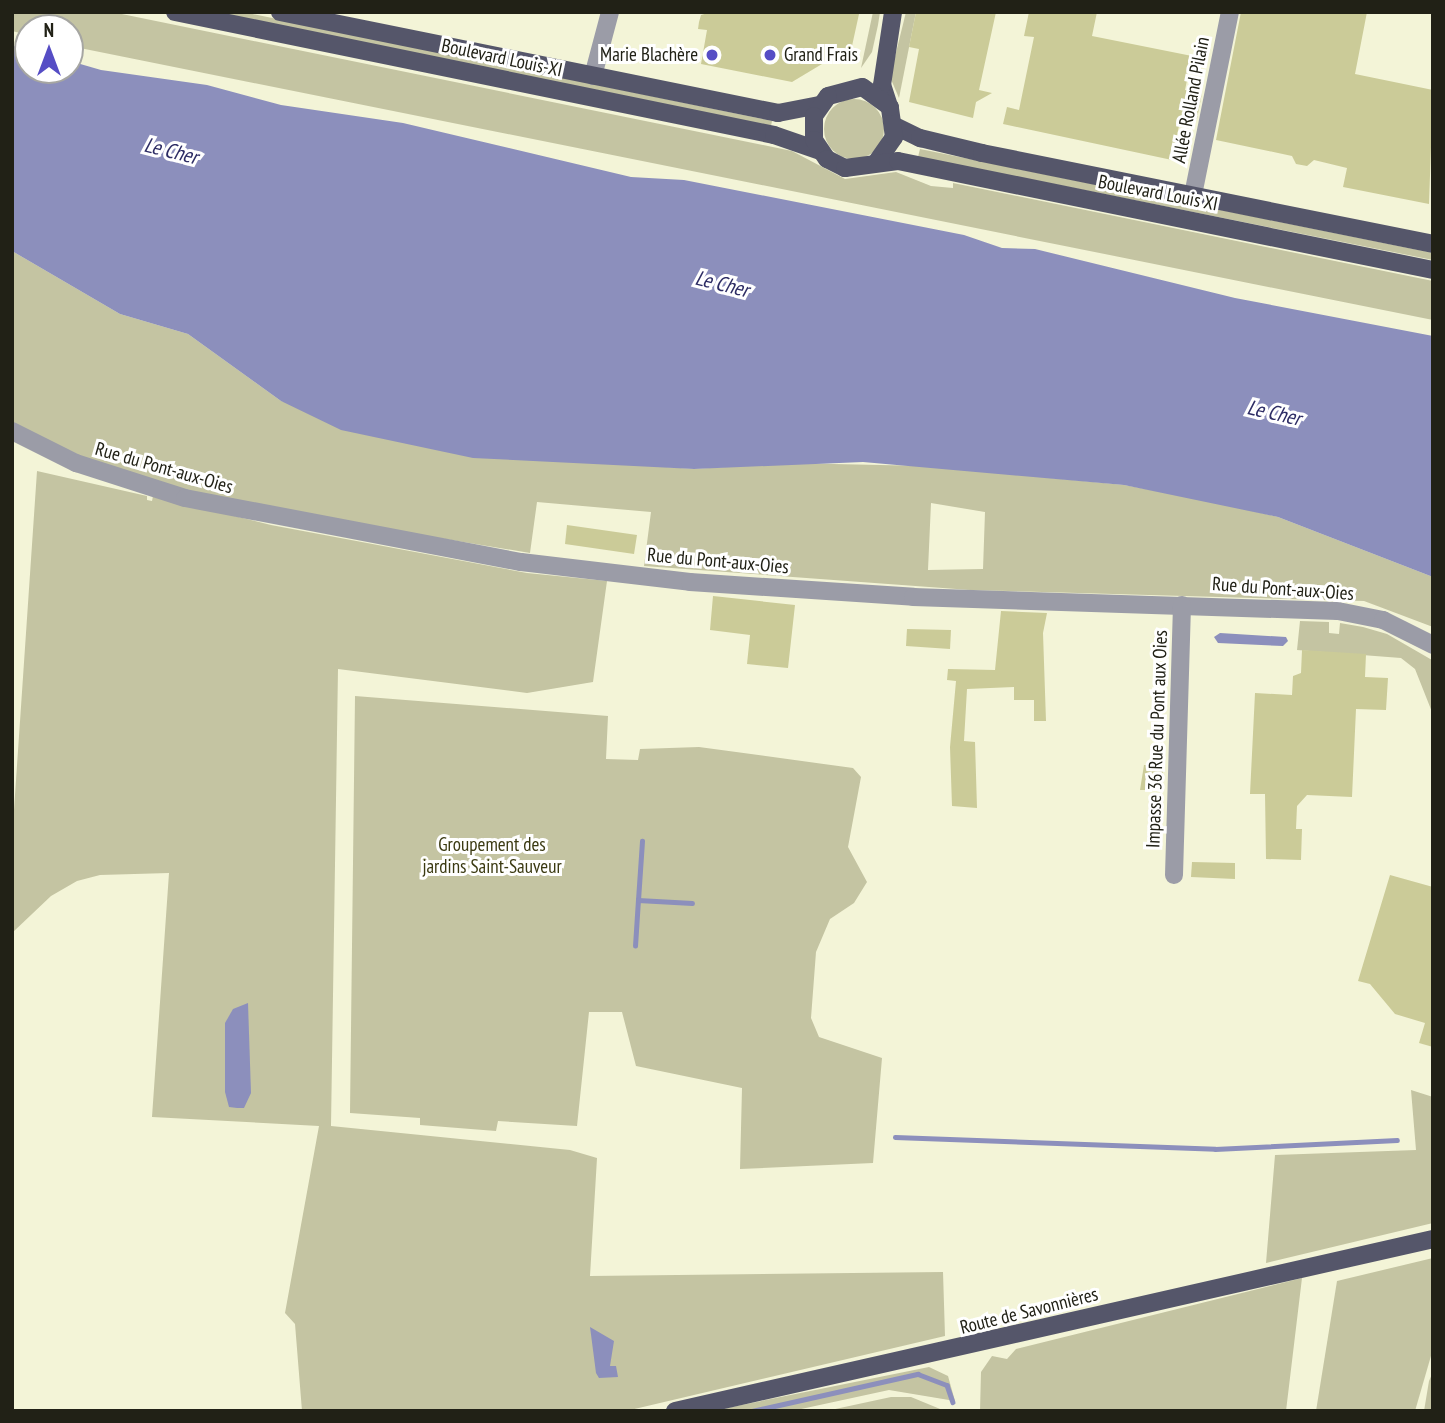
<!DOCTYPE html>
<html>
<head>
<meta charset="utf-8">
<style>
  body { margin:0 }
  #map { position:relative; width:1445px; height:1423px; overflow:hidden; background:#f3f4d7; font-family:"PT Sans Narrow",sans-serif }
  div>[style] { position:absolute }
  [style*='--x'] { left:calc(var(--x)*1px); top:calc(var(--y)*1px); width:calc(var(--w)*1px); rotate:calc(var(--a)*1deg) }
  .green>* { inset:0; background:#c4c4a2 }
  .round { border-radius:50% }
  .water>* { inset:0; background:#8c8fbc }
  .stream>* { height:4.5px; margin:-2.25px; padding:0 2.25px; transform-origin:2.25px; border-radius:2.25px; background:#8c8fbc }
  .building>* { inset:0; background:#cbcb98 }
  .minor>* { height:18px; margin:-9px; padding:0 9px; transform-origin:9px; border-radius:9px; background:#9b9ca7 }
  .major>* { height:18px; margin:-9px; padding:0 9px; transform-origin:9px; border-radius:9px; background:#55566a }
  .dots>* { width:19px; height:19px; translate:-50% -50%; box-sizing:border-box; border:4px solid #fff; border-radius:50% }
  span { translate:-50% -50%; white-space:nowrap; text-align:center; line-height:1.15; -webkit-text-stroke:6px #fff; paint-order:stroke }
  .poi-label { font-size:19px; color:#212116 }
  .right { translate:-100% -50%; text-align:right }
  .left { translate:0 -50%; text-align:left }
  .street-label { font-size:19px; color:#212116 }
  .park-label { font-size:19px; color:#3b3a12 }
  .water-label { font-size:21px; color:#2e2d65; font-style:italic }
  .frame { position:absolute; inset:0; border:14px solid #212116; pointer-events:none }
  .north { position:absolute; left:14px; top:14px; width:70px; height:70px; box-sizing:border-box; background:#fff; border:2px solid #a6a6a2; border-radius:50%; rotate:0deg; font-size:19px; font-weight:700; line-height:28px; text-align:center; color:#212116 }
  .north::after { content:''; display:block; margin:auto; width:24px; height:32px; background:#564dc5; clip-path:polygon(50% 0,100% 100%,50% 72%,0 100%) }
</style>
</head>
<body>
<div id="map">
  <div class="green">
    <i style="clip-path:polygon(12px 12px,112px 12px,792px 151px,845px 179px,896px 172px,931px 186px,953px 188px,953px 183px,1433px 281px,1433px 320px,70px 46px,70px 28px,28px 28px,28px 35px,12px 31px)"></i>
    <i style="clip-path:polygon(213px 12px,243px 12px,772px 121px,771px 126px)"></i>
    <i style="clip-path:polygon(873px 12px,880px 12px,878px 25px,872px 52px,861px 68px)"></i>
    <i style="clip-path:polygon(906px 12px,916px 12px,899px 98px,890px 77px)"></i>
    <i class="round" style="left:824px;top:99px;width:60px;height:60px"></i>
    <i style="clip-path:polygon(920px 149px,1433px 253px,1433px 260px,918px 157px)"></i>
    <i style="clip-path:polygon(evenodd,12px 251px,120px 314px,188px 334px,281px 401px,569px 460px,694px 469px,786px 463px,927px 466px,1124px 485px,1206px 500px,1278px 517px,1433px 577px,1433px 627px,1364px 601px,970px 590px,644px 566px,651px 512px,537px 502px,530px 553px,247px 506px,108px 469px,12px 423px,12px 251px,931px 503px,985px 512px,983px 569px,928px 570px,931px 503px)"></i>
    <i style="clip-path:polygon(37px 471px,147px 496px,147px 500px,152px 501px,153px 496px,271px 525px,527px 573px,607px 581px,593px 682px,527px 693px,338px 669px,331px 1126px,570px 1150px,597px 1158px,590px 1276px,943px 1272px,945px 1336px,626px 1411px,302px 1411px,295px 1324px,285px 1313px,319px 1126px,152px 1117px,169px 873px,100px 875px,77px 881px,51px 896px,12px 933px,12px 839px)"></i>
    <i style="clip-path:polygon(1300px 621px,1329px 622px,1329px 633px,1339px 634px,1340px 623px,1363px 627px,1387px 634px,1432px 660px,1432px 712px,1415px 669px,1401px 658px,1297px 650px)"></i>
    <i style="clip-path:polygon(355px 696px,608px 716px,606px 759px,638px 760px,640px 749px,699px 747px,853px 768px,861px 777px,848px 847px,867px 882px,854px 903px,830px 919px,816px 952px,811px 1018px,819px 1037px,882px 1058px,873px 1163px,740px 1169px,742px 1088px,636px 1066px,622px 1012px,589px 1012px,577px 1126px,498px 1121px,496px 1131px,420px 1125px,420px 1118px,350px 1113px)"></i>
    <i style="clip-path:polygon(1411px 1090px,1433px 1097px,1433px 1223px,1266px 1263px,1275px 1155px,1416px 1150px)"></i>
    <i style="clip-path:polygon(1433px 1258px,1433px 1349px,1415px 1411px,1316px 1411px,1337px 1281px)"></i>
    <i style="clip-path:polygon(1302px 1278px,1286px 1411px,980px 1411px,981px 1372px,992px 1356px,1007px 1359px,1016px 1349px)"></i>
    <i style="clip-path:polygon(929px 1367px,948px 1376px,955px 1401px,889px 1390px,792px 1411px,712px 1411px)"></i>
    <i style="clip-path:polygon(1433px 1372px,1433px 1411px,1424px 1411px,1429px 1381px)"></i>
    <i style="clip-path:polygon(891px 1397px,911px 1397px,945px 1411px,826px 1411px)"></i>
  </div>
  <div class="water">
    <i style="clip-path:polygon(12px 46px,28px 48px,28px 70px,70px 70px,70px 61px,101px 70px,207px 85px,281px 105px,403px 123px,631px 177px,684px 180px,964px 235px,1002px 248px,1035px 249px,1235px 298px,1433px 336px,1433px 577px,1278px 517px,1124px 485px,863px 462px,694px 469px,473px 458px,341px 430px,281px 401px,188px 334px,120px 314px,12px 251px)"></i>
    <i style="clip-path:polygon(1220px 633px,1286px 637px,1288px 641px,1283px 646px,1218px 643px,1214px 637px)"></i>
    <i style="clip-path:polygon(248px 1003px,251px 1093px,244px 1108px,237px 1108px,229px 1107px,225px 1092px,225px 1023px,233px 1009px)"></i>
    <i style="clip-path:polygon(590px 1327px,614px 1341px,610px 1366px,616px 1366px,618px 1377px,599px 1378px,596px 1373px)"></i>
  </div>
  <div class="stream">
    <i style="--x:638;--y:900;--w:59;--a:-86.1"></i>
    <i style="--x:635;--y:946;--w:46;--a:-86.3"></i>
    <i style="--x:638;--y:900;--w:54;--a:3.2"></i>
    <i style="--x:895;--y:1137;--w:320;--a:2.1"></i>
    <i style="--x:1215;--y:1149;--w:182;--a:-2.8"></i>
    <i style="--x:752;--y:1411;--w:170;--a:-12.6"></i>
    <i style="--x:918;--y:1374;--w:31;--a:21"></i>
    <i style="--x:947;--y:1385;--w:18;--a:71"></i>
  </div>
  <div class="building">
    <i style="clip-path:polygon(711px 12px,840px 12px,859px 14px,852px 46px,792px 82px,701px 64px,707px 30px,698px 29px,699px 22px,701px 15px)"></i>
    <i style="clip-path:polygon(916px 12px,996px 12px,979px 90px,992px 93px,976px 102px,973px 118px,909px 102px,919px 49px,909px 47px)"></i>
    <i style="clip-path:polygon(1029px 12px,1097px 12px,1092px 36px,1192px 56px,1185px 90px,1202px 93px,1197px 119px,1181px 116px,1172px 160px,1003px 124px,1007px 107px,1019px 110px,1034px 37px,1024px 36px)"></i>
    <i style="clip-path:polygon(1241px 12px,1367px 12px,1355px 74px,1433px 90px,1429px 204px,1343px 187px,1347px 168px,1314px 160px,1307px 166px,1296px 164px,1292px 156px,1216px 140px)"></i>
    <i style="clip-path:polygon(567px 525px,637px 535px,634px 554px,565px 544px)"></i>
    <i style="clip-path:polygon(713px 596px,795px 605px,788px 668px,747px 664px,750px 635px,710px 630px)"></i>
    <i style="clip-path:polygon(1001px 611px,1047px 613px,1043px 633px,1046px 721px,1034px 721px,1034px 700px,1014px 700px,1014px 687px,967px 689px,964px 741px,975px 742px,977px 808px,952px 806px,950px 747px,956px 681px,947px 680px,948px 669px,995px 670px)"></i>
    <i style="clip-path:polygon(907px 629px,951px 630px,950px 649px,906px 646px)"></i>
    <i style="clip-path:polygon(1302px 650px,1366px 654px,1365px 677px,1388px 678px,1386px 710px,1356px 709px,1352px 797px,1307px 795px,1297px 806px,1296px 829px,1302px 829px,1301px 860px,1266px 859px,1265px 794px,1250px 794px,1255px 693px,1292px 695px,1293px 676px,1301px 673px)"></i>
    <i style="clip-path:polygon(1144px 765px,1163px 765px,1163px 790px,1140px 790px)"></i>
    <i style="clip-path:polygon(1192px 862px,1235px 863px,1235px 879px,1191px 877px)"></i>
    <i style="clip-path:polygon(1390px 875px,1433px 887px,1433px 1047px,1419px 1043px,1425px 1023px,1395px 1014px,1370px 984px,1358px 981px)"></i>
  </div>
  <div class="minor">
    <i style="--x:593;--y:76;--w:66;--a:-75.1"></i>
    <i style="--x:1193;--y:195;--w:187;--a:-78.6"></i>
    <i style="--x:12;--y:431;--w:72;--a:26.6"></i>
    <i style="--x:76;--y:463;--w:114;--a:17.8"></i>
    <i style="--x:185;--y:498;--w:342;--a:10.8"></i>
    <i style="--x:521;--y:562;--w:170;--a:6.7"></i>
    <i style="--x:690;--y:582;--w:224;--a:3.8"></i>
    <i style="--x:913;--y:597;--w:425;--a:1.9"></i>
    <i style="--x:1338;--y:611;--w:46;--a:11.3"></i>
    <i style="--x:1383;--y:620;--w:56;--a:26.6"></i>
    <i style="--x:1174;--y:875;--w:270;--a:-88.3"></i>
  </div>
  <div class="major">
    <i style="--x:175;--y:12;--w:611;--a:11.6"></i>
    <i style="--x:774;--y:135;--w:49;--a:19.2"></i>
    <i style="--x:280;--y:12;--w:508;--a:11.46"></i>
    <i style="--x:778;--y:113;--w:42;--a:-11"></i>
    <i style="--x:888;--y:103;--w:19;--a:-108"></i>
    <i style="--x:882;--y:85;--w:74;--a:-81.4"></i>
    <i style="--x:895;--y:126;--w:28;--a:26"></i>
    <i style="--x:920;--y:138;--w:64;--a:13.6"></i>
    <i style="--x:982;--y:153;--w:460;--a:11.4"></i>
    <i style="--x:876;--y:163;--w:32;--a:-55"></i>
    <i style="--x:894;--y:137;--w:30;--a:-98"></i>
    <i style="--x:890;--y:107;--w:34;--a:-144"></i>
    <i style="--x:862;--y:87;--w:35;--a:165"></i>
    <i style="--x:828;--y:96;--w:24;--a:125"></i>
    <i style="--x:814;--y:116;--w:24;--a:90"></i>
    <i style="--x:814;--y:140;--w:23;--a:56"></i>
    <i style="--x:827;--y:159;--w:20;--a:27"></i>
    <i style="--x:845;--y:168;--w:53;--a:-7.5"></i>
    <i style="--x:898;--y:161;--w:546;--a:11.52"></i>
    <i style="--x:675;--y:1411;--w:777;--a:-12.78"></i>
  </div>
  <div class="dots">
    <i style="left:712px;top:55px;background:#564dc5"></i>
    <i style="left:770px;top:55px;background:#564dc5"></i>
  </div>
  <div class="poi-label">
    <span class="right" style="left:698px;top:55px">Marie Blachère</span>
    <span class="left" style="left:784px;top:55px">Grand Frais</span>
  </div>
  <div class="street-label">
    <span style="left:502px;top:58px;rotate:12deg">Boulevard Louis-XI</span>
    <span style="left:1191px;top:100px;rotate:-79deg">Allée Rolland Pilain</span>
    <span style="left:1158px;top:193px;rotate:11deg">Boulevard Louis XI</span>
    <span style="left:164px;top:468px;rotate:16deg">Rue du Pont-aux-Oies</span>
    <span style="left:718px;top:561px;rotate:5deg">Rue du Pont-aux-Oies</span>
    <span style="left:1283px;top:589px;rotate:4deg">Rue du Pont-aux-Oies</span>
    <span style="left:1157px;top:739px;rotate:-88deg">Impasse 36 Rue du Pont aux Oies</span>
    <span style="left:1029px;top:1311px;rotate:-14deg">Route de Savonnières</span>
  </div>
  <div class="park-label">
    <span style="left:492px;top:856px">Groupement des<br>jardins Saint-Sauveur</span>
  </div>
  <div class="water-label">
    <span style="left:171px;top:151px;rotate:14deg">Le Cher</span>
    <span style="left:722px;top:284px;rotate:14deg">Le Cher</span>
    <span style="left:1274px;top:413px;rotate:13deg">Le Cher</span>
  </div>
  <div class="frame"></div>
  <div class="north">N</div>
</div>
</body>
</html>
